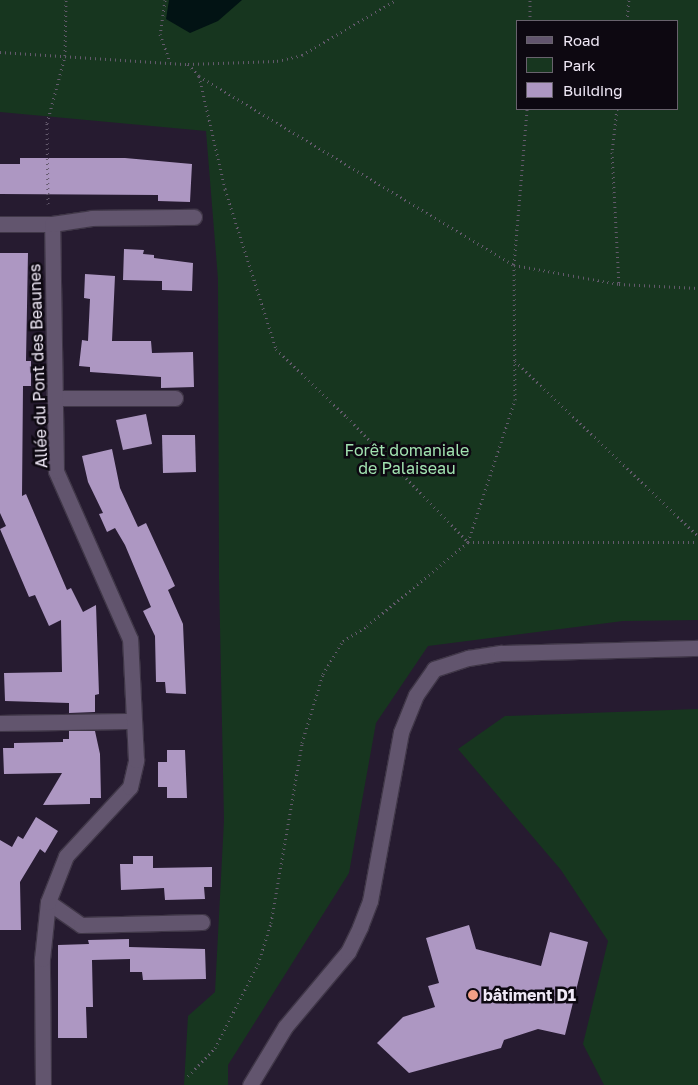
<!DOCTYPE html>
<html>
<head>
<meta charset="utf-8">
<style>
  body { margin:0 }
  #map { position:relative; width:698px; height:1085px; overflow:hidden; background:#261b30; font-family:"Golos Text",sans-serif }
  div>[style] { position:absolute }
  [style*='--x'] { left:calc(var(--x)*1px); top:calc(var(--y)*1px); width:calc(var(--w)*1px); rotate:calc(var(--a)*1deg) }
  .green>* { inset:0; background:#17361f }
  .water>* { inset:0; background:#021314 }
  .building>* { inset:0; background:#ad97c2 }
  .path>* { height:3px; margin-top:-1.5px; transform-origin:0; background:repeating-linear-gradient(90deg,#645a6d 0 1px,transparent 0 5px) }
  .roads { filter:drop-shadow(1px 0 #403748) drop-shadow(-1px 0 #403748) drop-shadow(0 1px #403748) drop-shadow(0 -1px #403748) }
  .service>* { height:15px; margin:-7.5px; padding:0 7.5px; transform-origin:7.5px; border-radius:7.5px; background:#62556e }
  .minor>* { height:15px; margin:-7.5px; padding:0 7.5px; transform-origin:7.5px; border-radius:7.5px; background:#62556e }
  .dots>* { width:14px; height:14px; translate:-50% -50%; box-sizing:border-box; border:2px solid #0d0811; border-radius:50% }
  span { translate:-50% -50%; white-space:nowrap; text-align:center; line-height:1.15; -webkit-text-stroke:5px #0d0811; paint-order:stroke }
  .street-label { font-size:16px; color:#f0e9f7 }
  .park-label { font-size:16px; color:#a2e3b1 }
  .poi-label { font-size:16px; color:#f0e9f7; font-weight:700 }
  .left { translate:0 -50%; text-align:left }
  .legend { position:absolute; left:516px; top:20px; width:162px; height:90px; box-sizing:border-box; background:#0d0811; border:1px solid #68626d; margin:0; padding:6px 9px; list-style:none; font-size:15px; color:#f0e9f7 }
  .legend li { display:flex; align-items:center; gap:10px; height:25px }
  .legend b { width:25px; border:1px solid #68626d }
</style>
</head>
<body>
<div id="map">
  <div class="green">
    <i style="clip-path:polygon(evenodd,0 0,698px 0,698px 620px,623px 621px,428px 646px,376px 723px,349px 873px,228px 1065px,228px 1085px,184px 1085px,188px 1016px,215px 992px,224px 820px,219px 578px,218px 279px,206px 131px,0 112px,0 0,517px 21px,677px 21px,677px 109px,517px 109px,517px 21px)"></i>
    <i style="clip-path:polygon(698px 709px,698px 1085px,604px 1085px,583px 1044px,608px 941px,561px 870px,458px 749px,505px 716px)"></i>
  </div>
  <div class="water">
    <i style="clip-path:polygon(169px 0,242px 0,218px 21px,190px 33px,166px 19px)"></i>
  </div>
  <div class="building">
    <i style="clip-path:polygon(20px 158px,125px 158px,192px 164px,190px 202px,158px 201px,158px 195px,0 194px,0 164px,20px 164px)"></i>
    <i style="clip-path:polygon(124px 249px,144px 250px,143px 254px,154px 255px,154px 258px,193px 263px,192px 291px,162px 290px,162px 281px,123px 280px)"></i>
    <i style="clip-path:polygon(0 253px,28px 253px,26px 361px,31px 361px,31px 386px,23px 386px,22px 496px,26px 494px,67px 590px,71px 588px,83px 612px,96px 605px,99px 694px,95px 695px,95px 712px,69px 713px,69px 703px,5px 701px,4px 673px,62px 672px,61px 620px,49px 626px,35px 595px,29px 597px,0 529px,6px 526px,0 513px)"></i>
    <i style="clip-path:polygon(85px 274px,115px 276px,112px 341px,151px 341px,152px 353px,193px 352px,194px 387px,161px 388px,161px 377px,90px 372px,90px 367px,79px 366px,82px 340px,88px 341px,90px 299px,84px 298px)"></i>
    <i style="clip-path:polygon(146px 414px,152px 444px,123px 450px,116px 420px)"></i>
    <i style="clip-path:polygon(162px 435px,195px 435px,196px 472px,163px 473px)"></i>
    <i style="clip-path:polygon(112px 449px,120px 488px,138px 527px,146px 523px,175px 586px,168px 590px,183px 624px,186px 694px,166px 693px,165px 682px,156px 682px,155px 636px,143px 611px,151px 607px,125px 545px,115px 528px,107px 532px,99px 514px,103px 513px,88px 482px,82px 456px)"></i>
    <i style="clip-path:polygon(69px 731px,95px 731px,100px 754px,101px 798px,90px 798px,90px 804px,43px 805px,62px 773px,4px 774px,3px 748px,14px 748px,14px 743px,63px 742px,63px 739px,69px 739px)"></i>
    <i style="clip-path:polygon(167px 750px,185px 750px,187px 798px,167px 798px,167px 787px,158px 787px,158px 762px,167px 762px)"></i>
    <i style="clip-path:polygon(36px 817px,58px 831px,45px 853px,40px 849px,20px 882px,21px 930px,0 930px,0 840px,12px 847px,18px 836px,23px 839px)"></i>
    <i style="clip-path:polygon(133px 856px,153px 856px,153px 868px,212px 867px,212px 887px,204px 887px,205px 899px,165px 900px,164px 888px,121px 890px,120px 864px,133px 864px)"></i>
    <i style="clip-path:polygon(469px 925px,476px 949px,541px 966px,550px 932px,588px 942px,565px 1035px,538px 1029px,504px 1040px,501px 1048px,409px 1073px,377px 1043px,403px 1017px,435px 1007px,428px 986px,439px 983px,426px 938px)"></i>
    <i style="clip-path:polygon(129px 939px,129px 947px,205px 949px,206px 979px,143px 980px,142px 972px,130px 972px,130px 959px,92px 960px,93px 1007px,86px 1007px,87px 1038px,58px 1038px,58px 945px,89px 944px,88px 940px)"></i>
  </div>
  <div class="path">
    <i style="--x:165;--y:0;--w:34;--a:98"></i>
    <i style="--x:160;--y:34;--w:30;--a:70"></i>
    <i style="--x:530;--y:21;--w:21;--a:-90"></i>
    <i style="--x:627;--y:21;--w:21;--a:-85"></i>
    <i style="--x:0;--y:52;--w:188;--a:3.7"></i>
    <i style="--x:188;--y:64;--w:89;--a:-1.9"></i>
    <i style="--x:277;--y:61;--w:26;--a:-13"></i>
    <i style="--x:302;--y:55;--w:109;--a:-30.3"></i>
    <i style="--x:188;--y:64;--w:16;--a:47"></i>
    <i style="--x:199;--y:76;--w:367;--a:31"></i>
    <i style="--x:514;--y:265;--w:107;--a:10.3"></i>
    <i style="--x:619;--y:284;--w:79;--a:2.9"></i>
    <i style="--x:199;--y:76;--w:116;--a:77"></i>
    <i style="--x:225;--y:189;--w:168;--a:72.3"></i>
    <i style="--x:276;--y:349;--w:98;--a:43.8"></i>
    <i style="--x:347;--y:417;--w:174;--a:45.9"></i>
    <i style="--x:468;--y:542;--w:230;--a:0"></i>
    <i style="--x:617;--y:109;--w:43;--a:96.6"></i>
    <i style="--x:612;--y:152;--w:132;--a:87"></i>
    <i style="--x:48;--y:204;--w:81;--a:-90.7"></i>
    <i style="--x:47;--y:123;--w:69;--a:-75"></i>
    <i style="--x:65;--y:56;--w:56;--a:-89"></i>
    <i style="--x:515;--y:361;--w:253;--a:43.7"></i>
    <i style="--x:188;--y:1076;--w:39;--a:-46"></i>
    <i style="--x:215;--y:1048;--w:94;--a:-62.9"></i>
    <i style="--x:258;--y:964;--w:43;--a:-72.4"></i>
    <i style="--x:271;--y:923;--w:183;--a:-80.2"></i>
    <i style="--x:302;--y:743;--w:72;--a:-73.1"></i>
    <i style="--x:323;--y:674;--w:39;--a:-59"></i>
    <i style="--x:343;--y:641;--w:28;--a:-32"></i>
    <i style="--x:367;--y:626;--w:131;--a:-39.7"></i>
    <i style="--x:468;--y:542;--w:150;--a:-71.7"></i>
    <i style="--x:515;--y:400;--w:135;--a:-90.4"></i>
    <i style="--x:514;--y:265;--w:157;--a:-85.2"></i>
  </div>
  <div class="roads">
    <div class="service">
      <i style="--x:0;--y:224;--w:52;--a:0"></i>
      <i style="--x:54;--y:398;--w:121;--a:0"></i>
      <i style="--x:0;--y:723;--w:134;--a:-0.9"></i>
      <i style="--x:48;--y:902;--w:40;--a:34.9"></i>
      <i style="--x:81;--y:925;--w:121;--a:-1.4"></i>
      <i style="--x:250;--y:1085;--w:68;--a:-58.9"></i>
      <i style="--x:285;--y:1027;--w:98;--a:-50"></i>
      <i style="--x:348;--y:952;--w:28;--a:-64"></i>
      <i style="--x:360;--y:927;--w:28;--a:-69"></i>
      <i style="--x:370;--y:901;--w:172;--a:-79.6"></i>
      <i style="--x:401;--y:732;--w:40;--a:-68"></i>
      <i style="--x:416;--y:695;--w:32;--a:-55"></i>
      <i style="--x:434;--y:669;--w:36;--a:-18"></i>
      <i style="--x:468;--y:658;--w:33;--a:-9"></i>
      <i style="--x:501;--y:653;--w:197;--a:-1.5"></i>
    </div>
    <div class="minor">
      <i style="--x:43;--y:1085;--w:126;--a:-90.5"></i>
      <i style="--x:42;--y:959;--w:57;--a:-84"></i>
      <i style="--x:48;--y:902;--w:49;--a:-68.6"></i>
      <i style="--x:66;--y:856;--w:94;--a:-47.2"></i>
      <i style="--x:130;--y:787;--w:28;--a:-77"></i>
      <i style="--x:136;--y:760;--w:121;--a:-92.8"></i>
      <i style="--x:130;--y:639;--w:184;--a:-113.8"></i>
      <i style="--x:56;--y:471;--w:247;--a:-90.9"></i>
      <i style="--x:52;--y:224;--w:40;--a:-8.5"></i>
      <i style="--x:92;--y:218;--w:102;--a:-0.6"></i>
    </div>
  </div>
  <div class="dots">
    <i style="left:473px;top:995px;background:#f39f86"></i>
  </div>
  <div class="street-label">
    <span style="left:38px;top:366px;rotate:-92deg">Allée du Pont des Beaunes</span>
  </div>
  <div class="park-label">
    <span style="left:407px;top:459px">Forêt domaniale<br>de Palaiseau</span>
  </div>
  <div class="poi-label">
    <span class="left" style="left:483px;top:995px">bâtiment D1</span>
  </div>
  <ul class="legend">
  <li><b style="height:6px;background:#62556e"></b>Road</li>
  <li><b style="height:14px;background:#17361f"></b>Park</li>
  <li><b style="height:14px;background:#ad97c2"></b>Building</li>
  </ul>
</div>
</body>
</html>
